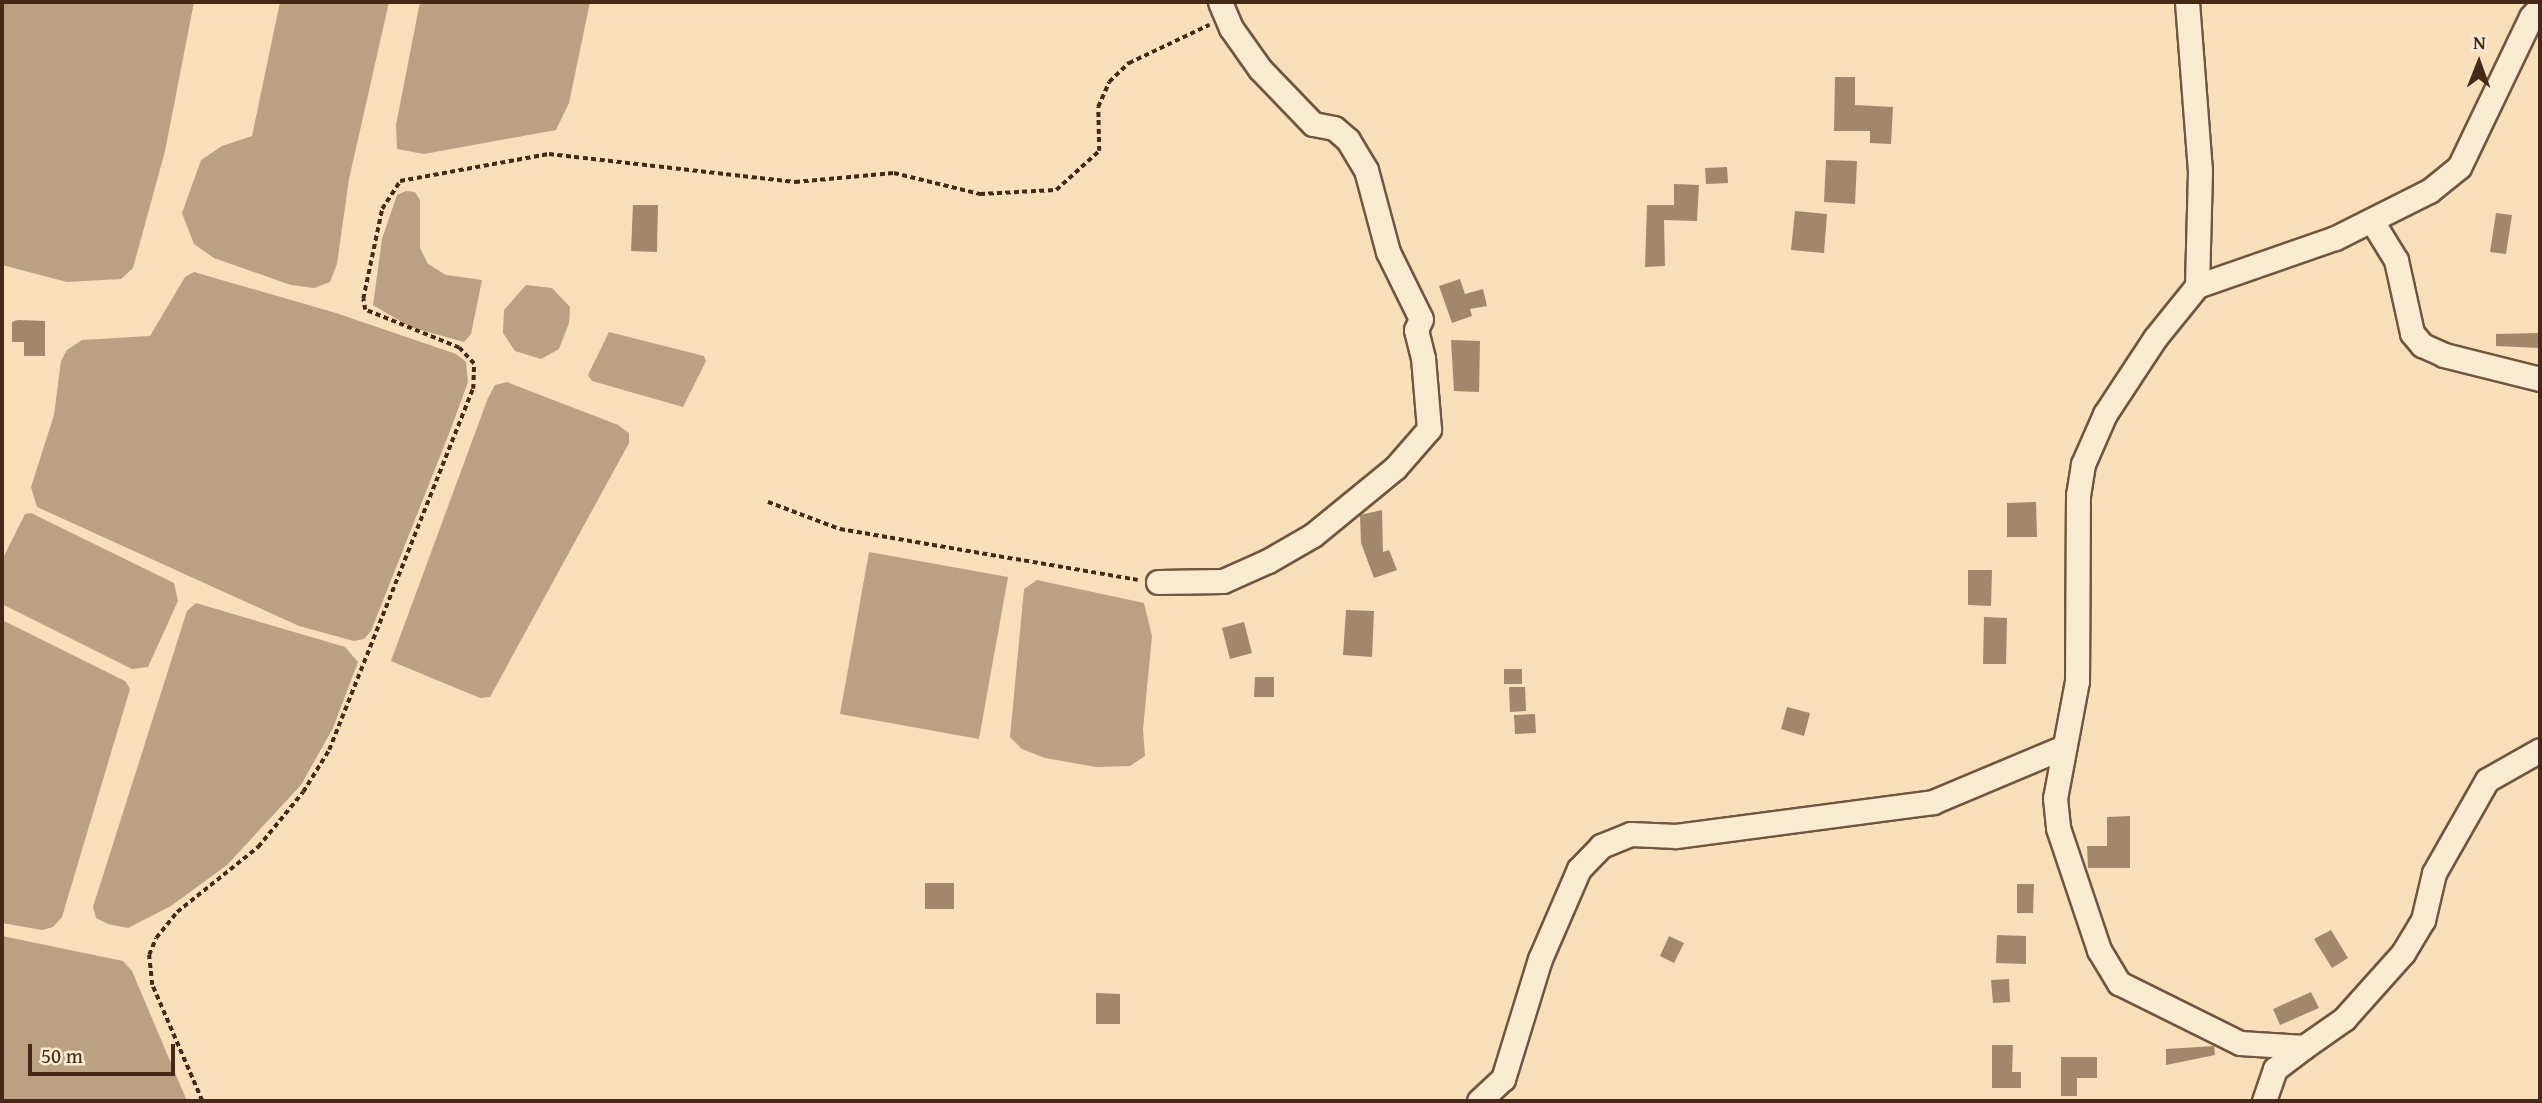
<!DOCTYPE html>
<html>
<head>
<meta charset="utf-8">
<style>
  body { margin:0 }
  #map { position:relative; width:2542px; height:1103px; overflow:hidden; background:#f6dfb9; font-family:"Gentium Book Plus",serif }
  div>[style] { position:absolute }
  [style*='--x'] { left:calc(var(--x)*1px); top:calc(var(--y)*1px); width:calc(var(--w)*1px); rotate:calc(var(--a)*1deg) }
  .water>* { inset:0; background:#b9a182 }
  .building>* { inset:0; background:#a1886b }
  .path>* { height:3.5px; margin-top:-1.75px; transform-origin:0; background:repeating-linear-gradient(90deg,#442917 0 5px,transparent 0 8.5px) }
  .roads { filter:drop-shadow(2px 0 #705640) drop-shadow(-2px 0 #705640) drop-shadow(0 2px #705640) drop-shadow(0 -2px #705640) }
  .minor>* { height:23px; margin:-11.5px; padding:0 11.5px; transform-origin:11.5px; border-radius:11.5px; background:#f9ead2 }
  span { translate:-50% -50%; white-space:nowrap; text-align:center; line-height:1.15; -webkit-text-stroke:5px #f9ead2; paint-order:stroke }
  .frame { position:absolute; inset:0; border:4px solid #442917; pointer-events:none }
  .north { position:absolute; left:2444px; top:28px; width:70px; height:70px; -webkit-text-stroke:5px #f9ead2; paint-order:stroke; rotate:1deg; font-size:19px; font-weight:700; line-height:28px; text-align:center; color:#442917 }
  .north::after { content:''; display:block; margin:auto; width:24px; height:32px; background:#442917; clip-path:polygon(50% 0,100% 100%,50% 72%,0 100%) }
  .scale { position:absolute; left:28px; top:1044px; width:147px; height:32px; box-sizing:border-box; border:4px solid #442917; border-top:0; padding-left:9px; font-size:21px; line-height:24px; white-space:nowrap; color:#442917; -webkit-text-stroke:5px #f9ead2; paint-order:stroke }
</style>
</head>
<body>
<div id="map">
  <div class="water">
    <i style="clip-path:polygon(2px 2px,194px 2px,165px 151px,133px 268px,121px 279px,67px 282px,2px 265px)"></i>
    <i style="clip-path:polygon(280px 2px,389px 2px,349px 179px,337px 264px,330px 282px,314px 288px,291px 285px,214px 258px,194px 244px,182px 213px,201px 160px,222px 146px,252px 136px)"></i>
    <i style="clip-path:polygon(420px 2px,590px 2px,569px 103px,556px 130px,424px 154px,397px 149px,396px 125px)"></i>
    <i style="clip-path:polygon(406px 191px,415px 192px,420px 200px,420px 248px,428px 264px,446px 275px,482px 280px,471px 334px,464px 342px,410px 327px,373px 305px,382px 239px,397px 195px)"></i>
    <i style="clip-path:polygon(194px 272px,336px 313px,456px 354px,466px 362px,468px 382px,452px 426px,371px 631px,364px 639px,354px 641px,299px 626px,37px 507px,31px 487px,54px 415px,61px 361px,67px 350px,82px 340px,150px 336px,185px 277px)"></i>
    <i style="clip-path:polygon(526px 285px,552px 288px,570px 307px,569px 323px,559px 349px,541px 359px,515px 351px,503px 333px,504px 310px)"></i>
    <i style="clip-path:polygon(609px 332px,704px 356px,706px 361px,683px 407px,592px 381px,588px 375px)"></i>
    <i style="clip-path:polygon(507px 382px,618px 425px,629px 433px,629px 443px,490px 697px,480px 698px,391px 661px,488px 398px,495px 385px)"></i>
    <i style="clip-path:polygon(31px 513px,174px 583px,178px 601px,148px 667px,132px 669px,2px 604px,2px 560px,25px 514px)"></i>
    <i style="clip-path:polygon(869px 552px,1008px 577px,979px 739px,840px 714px)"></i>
    <i style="clip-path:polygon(1037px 580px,1144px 603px,1152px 636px,1143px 729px,1145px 756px,1130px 766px,1096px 767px,1045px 758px,1022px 749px,1010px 737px,1024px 589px)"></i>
    <i style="clip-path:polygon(196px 603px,345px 647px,358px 662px,333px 728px,301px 785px,227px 865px,171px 906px,128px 928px,108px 924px,96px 918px,93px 907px,187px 611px)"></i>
    <i style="clip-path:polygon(2px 620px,125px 681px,130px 689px,62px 917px,53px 927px,42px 930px,2px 923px)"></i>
    <i style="clip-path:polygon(2px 936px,123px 961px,132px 971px,187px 1101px,2px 1101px)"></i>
  </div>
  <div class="building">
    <i style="clip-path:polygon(1835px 77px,1855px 77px,1855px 105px,1893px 107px,1891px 144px,1870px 143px,1870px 131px,1834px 131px)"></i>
    <i style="clip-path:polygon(1826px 160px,1857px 161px,1855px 204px,1824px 202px)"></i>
    <i style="clip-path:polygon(1727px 167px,1728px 183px,1706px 184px,1705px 168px)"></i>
    <i style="clip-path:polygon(1674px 184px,1699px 185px,1697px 221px,1664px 220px,1665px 266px,1645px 267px,1647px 205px,1674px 205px)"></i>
    <i style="clip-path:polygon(633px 205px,658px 205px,657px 252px,631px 251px)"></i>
    <i style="clip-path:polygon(1795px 211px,1827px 214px,1824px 253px,1791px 250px)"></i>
    <i style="clip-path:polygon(2496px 213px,2512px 215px,2506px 254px,2490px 252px)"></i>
    <i style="clip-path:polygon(1460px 279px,1465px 294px,1483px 289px,1487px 306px,1470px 309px,1472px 316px,1452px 323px,1439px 286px)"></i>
    <i style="clip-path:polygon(18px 320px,45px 321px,45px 356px,24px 356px,24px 342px,12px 342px,12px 322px)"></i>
    <i style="clip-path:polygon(2540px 333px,2540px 348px,2496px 346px,2496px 334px)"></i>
    <i style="clip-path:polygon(1451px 340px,1480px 341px,1479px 392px,1454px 391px)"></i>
    <i style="clip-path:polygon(2036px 502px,2037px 537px,2007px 537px,2007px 503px)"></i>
    <i style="clip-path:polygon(1382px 510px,1383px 552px,1389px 550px,1397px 570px,1374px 578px,1361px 543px,1360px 515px)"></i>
    <i style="clip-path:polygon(1968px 570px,1992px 570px,1991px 606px,1968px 605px)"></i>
    <i style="clip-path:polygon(1346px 610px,1374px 611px,1372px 657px,1343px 655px)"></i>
    <i style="clip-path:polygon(1984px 617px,2007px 618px,2006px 664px,1983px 664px)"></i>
    <i style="clip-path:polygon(1244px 622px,1252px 653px,1230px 659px,1222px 628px)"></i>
    <i style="clip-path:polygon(1504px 669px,1522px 669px,1522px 684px,1504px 684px)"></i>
    <i style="clip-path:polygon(1255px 677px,1274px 677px,1274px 697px,1254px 697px)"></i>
    <i style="clip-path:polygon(1509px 687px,1525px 687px,1526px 711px,1510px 712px)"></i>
    <i style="clip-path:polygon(1787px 707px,1810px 713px,1804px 736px,1781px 729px)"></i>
    <i style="clip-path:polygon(1535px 714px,1536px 733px,1515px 734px,1514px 715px)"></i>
    <i style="clip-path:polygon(2130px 816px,2130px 868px,2088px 868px,2087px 846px,2107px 846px,2107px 817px)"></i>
    <i style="clip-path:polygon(925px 883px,954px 883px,954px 909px,925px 909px)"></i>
    <i style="clip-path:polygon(2017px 884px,2034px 884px,2033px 913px,2017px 913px)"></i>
    <i style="clip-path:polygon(2331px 930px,2348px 958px,2332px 968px,2314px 939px)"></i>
    <i style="clip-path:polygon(1997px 935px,2026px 936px,2026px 964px,1996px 963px)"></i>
    <i style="clip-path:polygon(1669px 936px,1684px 943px,1674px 963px,1660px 956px)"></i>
    <i style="clip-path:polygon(2009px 979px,2010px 1002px,1993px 1003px,1991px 980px)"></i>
    <i style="clip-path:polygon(2311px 992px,2319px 1008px,2280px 1025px,2273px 1009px)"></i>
    <i style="clip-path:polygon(1096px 993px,1120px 994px,1120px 1024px,1096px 1024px)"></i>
    <i style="clip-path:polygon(1992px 1045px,2013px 1045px,2012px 1072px,2021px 1072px,2021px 1088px,1992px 1088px)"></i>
    <i style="clip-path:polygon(2214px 1046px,2215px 1055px,2166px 1065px,2166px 1049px)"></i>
    <i style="clip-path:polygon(2061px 1057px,2097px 1057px,2097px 1078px,2077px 1078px,2077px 1096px,2061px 1096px)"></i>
  </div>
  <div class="path">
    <i style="--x:768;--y:502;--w:77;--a:20.6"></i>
    <i style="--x:840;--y:529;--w:302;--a:9.7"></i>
    <i style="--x:202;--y:1101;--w:126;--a:-113.3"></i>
    <i style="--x:152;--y:985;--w:30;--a:-96"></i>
    <i style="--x:149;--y:955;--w:18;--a:-68"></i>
    <i style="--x:156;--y:938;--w:33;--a:-51"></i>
    <i style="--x:177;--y:912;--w:104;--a:-38.7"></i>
    <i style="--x:258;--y:847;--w:71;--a:-50.7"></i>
    <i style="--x:303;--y:792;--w:49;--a:-58.2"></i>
    <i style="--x:329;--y:750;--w:389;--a:-68.3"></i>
    <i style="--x:473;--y:389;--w:25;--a:-88"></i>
    <i style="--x:474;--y:364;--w:22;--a:-133"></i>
    <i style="--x:459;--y:348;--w:101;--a:-158"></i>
    <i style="--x:365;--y:310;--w:11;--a:-100"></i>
    <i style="--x:363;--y:299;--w:92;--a:-78.1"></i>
    <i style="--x:382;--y:209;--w:33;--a:-57"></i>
    <i style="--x:400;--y:181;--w:151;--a:-10.3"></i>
    <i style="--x:549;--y:154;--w:248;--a:6.5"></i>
    <i style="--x:795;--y:182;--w:99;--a:-5.2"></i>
    <i style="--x:894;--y:173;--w:89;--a:13.7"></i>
    <i style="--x:980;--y:194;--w:76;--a:-3"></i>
    <i style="--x:1056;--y:190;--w:58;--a:-42.2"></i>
    <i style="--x:1099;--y:151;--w:44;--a:-91.3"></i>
    <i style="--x:1098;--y:107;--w:27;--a:-66"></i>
    <i style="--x:1109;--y:82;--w:28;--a:-44"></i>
    <i style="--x:1129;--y:63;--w:89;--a:-25.4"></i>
  </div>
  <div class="roads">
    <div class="minor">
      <i style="--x:2187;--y:2;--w:169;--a:85.6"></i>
      <i style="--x:2200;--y:171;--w:115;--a:91.5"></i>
      <i style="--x:2540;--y:7;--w:13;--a:132"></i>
      <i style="--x:2531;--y:17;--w:166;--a:115.6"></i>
      <i style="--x:2459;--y:167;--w:38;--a:141"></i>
      <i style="--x:2429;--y:191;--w:105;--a:153.4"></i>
      <i style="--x:2335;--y:238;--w:146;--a:160.8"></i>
      <i style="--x:2197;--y:286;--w:67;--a:128.9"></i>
      <i style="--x:2155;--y:338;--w:91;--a:123.3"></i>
      <i style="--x:2105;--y:414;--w:55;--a:113.7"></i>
      <i style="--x:2083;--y:464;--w:31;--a:99"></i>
      <i style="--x:2078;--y:495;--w:186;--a:90.3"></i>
      <i style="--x:2077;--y:681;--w:119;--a:100.6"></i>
      <i style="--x:2055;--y:798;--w:30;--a:84"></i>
      <i style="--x:2058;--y:828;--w:129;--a:71.4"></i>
      <i style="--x:2099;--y:950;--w:39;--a:59"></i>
      <i style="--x:2119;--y:983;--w:135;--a:26.4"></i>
      <i style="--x:2240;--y:1043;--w:64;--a:3.6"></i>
      <i style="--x:2304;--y:1047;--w:49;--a:-35"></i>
      <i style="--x:2344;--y:1019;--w:89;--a:-48.2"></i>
      <i style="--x:2403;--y:953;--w:39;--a:-59"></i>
      <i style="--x:2423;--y:920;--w:48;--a:-76.8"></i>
      <i style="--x:2434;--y:873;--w:107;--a:-60.3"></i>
      <i style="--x:2487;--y:780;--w:61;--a:-29.5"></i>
      <i style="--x:2372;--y:221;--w:46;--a:58.4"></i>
      <i style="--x:2396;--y:260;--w:75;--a:77.6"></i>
      <i style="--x:2412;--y:333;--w:16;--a:50"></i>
      <i style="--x:2422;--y:345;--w:24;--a:24"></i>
      <i style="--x:2444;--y:355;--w:99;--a:14"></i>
      <i style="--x:1158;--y:582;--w:65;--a:-0.9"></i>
      <i style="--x:1223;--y:581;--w:49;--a:-24"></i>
      <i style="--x:1268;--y:561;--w:52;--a:-30"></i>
      <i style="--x:1313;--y:535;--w:106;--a:-39.3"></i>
      <i style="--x:1395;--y:468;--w:52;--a:-48.9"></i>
      <i style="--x:1429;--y:429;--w:71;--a:-94.8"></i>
      <i style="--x:1423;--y:358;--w:29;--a:-104"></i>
      <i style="--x:1416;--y:330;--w:12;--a:-66"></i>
      <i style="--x:1421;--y:319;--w:75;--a:-116.2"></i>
      <i style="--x:1388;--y:252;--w:85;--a:-105"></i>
      <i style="--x:1366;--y:170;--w:35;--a:-121"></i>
      <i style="--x:1348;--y:140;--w:18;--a:-139"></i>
      <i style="--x:1334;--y:128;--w:21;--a:-169"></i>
      <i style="--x:1313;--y:124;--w:76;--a:-133.9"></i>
      <i style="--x:1260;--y:69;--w:50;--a:-125.3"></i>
      <i style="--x:1231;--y:28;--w:28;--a:-113"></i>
      <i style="--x:1479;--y:1101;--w:33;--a:-43"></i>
      <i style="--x:1503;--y:1079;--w:126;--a:-72.9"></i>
      <i style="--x:1540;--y:959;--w:98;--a:-66.6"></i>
      <i style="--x:1579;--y:869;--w:32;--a:-46"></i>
      <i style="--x:1601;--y:846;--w:31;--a:-22"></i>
      <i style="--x:1630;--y:834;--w:46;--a:2.5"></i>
      <i style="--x:1676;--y:836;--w:259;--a:-7.5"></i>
      <i style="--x:1933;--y:802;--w:142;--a:-22.8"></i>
      <i style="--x:2264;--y:1101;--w:34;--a:-71"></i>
      <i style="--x:2275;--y:1069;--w:36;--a:-37"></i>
    </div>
  </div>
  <div class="frame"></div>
  <div class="north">N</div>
  <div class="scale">50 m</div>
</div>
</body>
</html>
